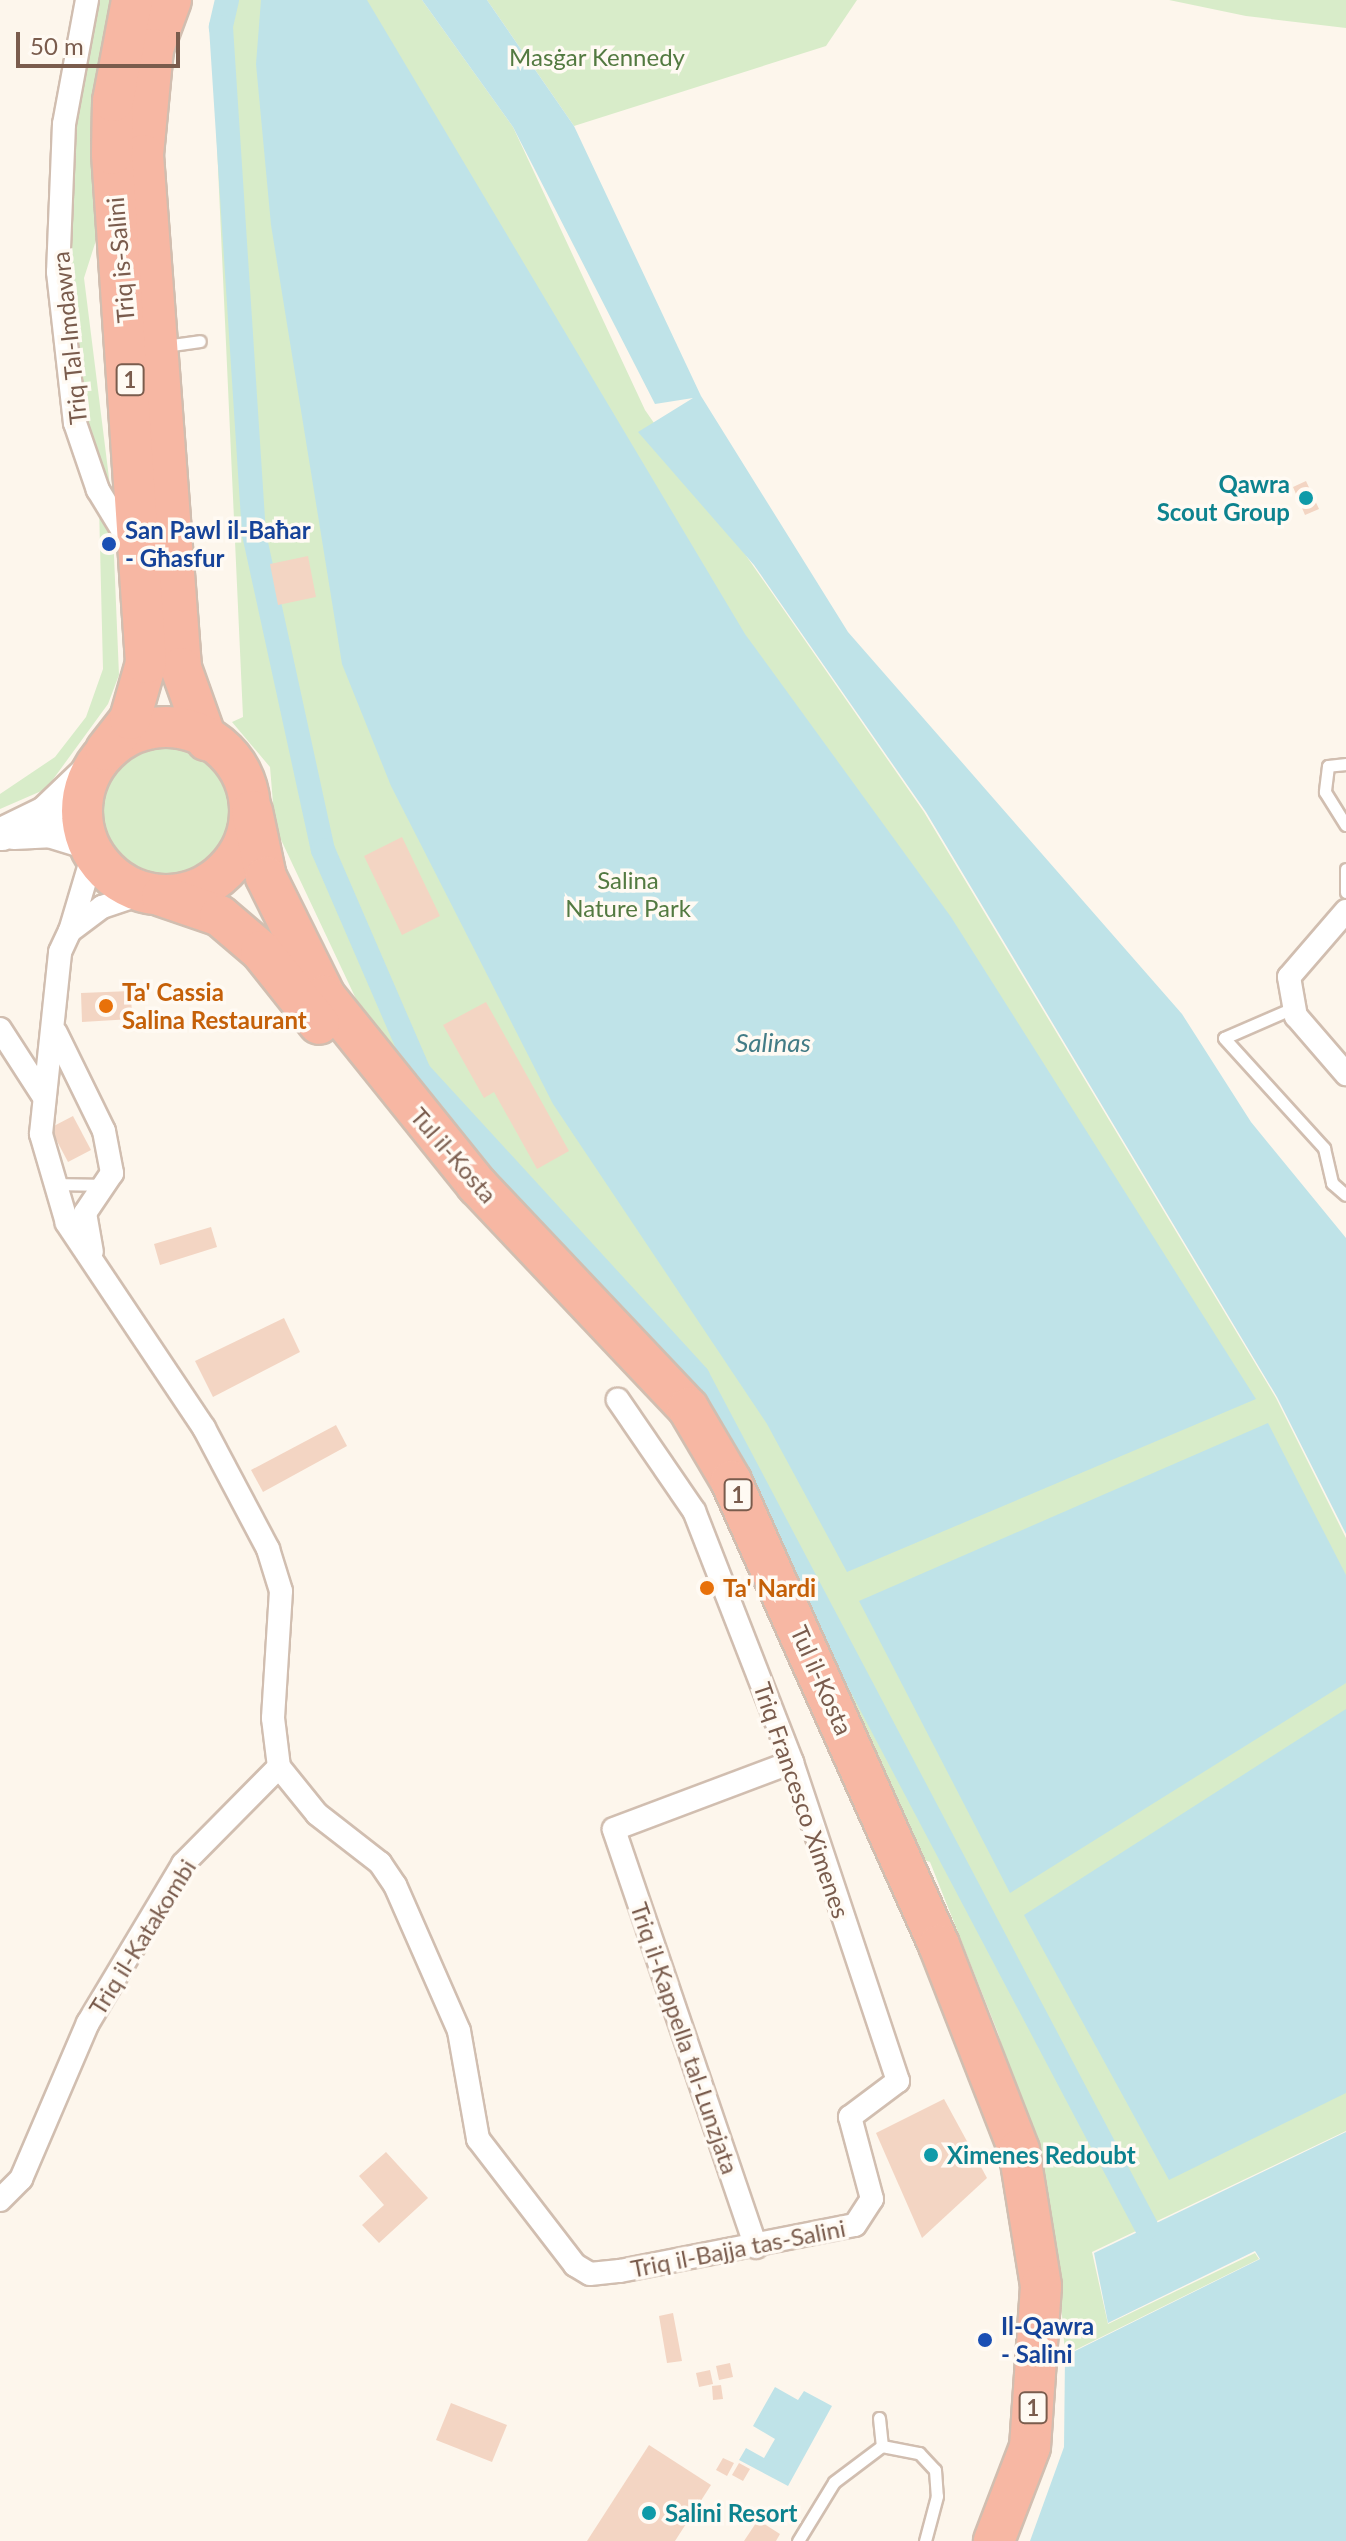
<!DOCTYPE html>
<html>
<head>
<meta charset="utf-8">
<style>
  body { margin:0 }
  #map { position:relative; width:1346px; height:2541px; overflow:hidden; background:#fdf6ec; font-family:Lato,sans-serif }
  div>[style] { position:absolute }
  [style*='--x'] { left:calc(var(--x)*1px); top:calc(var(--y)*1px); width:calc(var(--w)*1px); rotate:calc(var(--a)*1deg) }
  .green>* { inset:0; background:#d8ecc9 }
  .round { border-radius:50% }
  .water>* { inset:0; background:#bfe3e8 }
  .canal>* { height:24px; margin:-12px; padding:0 12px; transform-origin:12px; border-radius:12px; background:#bfe3e8 }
  .building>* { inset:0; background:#f3d5c3 }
  .roads { filter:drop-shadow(2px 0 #d1beb0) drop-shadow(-2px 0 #d1beb0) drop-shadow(0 2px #d1beb0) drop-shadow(0 -2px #d1beb0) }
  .lane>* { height:11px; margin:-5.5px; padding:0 5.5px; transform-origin:5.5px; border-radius:5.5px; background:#fff }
  .street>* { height:22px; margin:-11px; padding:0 11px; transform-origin:11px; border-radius:11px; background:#fff }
  .secondary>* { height:32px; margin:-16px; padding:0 16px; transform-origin:16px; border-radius:16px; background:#fff }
  .highway>* { height:40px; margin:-20px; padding:0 20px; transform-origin:20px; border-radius:20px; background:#f7b7a3 }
  .highway>.ring { margin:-20px; padding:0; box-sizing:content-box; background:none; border:40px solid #f7b7a3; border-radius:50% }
  .dots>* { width:22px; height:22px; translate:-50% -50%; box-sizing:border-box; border:4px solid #fffaf3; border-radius:50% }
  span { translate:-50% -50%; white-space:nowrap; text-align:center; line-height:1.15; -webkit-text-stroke:7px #fffaf3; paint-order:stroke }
  .shield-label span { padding:2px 6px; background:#fffaf3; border:2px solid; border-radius:6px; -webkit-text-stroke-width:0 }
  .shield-label { font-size:22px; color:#7a5c4d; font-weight:700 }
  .park-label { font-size:24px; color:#537a41 }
  .street-label { font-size:24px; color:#7a5c4d }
  .culture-label { font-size:24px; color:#0d838f; font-weight:700 }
  .right { translate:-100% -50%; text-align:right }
  .left { translate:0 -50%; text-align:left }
  .transit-label { font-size:24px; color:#164399; font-weight:700 }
  .food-label { font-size:24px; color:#c56008; font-weight:700 }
  .water-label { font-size:26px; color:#437c86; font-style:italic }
  .scale { position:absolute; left:16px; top:32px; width:164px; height:36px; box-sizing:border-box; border:4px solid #7a5c4d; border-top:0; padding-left:10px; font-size:24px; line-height:28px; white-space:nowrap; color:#7a5c4d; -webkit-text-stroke:6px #fffaf3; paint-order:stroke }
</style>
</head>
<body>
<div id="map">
  <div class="green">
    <i style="clip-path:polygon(94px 0,113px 0,91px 149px,99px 231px,84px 278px,110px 486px,88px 432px,67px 287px,74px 141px)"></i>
    <i style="clip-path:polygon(216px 0,422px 0,513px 127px,645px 410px,924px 812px,1276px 1398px,1346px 1538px,1346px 2131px,1092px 2252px,1108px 2324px,1255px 2253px,1259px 2259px,1065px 2355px,1058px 2262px,1050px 2264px,1035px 2157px,998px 2033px,930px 1862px,918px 1858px,745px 1498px,373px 1035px,275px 827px,270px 767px,232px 722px,243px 717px,212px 36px)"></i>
    <i style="clip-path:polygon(487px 0,857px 0,826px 46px,574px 126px)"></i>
    <i style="clip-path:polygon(1169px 0,1346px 0,1346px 28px,1246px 16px)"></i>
    <i style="clip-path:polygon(99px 505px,113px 532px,119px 675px,108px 704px,46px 789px,0 809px,0 794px,55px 757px,86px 717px,103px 669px)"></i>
    <i class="round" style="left:101px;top:746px;width:132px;height:132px"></i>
  </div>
  <div class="water">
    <i style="clip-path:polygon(261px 0,367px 0,745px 634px,951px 917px,1256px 1399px,847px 1572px,767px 1424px,553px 1104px,391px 786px,342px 664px,271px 225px,256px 64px)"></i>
    <i style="clip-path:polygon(422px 0,487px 0,574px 126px,701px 396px,848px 632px,1182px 1014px,1251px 1122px,1346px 1238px,1346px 1534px,1277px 1397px,926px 812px,754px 565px,638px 432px,693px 398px,655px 404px,513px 127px)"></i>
    <i style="clip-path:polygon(1268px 1423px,1346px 1575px,1346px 1683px,1010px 1893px,859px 1601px)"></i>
    <i style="clip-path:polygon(1346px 1709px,1346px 2093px,1169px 2180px,1024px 1915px)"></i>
    <i style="clip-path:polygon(1346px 2132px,1346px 2541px,1030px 2541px,1064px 2447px,1065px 2356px,1260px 2259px,1255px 2251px,1108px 2323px,1094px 2253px)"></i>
    <i style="clip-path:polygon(775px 2387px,798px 2400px,804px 2391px,832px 2406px,788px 2486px,739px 2460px,746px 2448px,764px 2458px,775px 2439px,753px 2426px)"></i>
  </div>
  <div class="canal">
    <i style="--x:227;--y:0;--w:28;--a:103"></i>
    <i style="--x:221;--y:27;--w:508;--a:86.28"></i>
    <i style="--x:254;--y:534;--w:323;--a:77.7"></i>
    <i style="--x:323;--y:850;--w:242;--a:66.6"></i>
    <i style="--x:419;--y:1072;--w:413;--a:47.5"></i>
    <i style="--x:698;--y:1377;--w:962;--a:62.18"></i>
  </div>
  <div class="building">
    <i style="clip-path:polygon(1306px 481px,1319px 509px,1305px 515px,1293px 487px)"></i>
    <i style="clip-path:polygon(308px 556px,316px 597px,278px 605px,270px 564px)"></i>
    <i style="clip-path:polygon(402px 837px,440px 916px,402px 935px,364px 856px)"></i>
    <i style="clip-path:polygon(131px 991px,132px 1019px,82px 1022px,81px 993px)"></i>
    <i style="clip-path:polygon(486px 1002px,569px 1151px,537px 1169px,494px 1092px,484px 1098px,443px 1025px)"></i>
    <i style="clip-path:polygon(73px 1116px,91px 1150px,68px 1162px,50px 1128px)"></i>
    <i style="clip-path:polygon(211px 1227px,217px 1247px,160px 1265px,154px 1244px)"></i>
    <i style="clip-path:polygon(284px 1318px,300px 1352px,213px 1397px,195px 1361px)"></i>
    <i style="clip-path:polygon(336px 1425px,347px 1446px,263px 1492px,251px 1470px)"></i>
    <i style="clip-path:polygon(944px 2099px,987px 2178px,922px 2238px,876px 2133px)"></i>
    <i style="clip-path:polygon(386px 2152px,428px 2198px,379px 2243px,362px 2225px,384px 2205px,359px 2176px)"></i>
    <i style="clip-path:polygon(673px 2313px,682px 2361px,667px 2363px,659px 2316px)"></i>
    <i style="clip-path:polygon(730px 2363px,733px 2377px,719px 2380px,716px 2366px)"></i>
    <i style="clip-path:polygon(710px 2370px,713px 2384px,699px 2387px,696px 2373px)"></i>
    <i style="clip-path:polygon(721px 2385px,723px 2399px,713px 2400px,712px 2386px)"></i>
    <i style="clip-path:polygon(451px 2403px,507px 2425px,492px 2462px,436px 2440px)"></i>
    <i style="clip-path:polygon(649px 2445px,711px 2485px,675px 2541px,587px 2541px)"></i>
    <i style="clip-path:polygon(723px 2458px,734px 2463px,727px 2476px,716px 2470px)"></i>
    <i style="clip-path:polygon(739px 2463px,750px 2469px,743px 2481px,732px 2475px)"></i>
    <i style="clip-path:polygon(758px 2520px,780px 2534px,776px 2541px,744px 2541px)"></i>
  </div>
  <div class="roads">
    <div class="lane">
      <i style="--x:165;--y:346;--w:35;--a:-8"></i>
      <i style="--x:1346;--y:764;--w:18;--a:174"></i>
      <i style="--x:1328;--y:766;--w:26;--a:97"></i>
      <i style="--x:1325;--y:792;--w:39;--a:58"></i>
      <i style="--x:1346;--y:869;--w:23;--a:90"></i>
      <i style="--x:1293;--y:1008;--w:75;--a:156.5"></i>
      <i style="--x:1224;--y:1038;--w:149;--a:47.7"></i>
      <i style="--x:1324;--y:1148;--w:36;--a:77"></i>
      <i style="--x:1332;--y:1183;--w:18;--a:41"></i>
      <i style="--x:57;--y:1184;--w:46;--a:1.2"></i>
      <i style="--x:879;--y:2418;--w:28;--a:84"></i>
      <i style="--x:798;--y:2541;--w:69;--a:-58.6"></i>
      <i style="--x:834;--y:2482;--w:60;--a:-36.9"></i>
      <i style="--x:882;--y:2446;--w:38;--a:11"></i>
      <i style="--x:919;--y:2453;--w:23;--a:47"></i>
      <i style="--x:935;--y:2470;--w:26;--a:86"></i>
      <i style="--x:937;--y:2496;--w:47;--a:104.9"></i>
    </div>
    <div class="street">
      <i style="--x:87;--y:0;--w:126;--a:100.5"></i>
      <i style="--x:64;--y:124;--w:148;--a:92.3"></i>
      <i style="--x:58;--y:272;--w:152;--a:83.6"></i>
      <i style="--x:75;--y:423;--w:71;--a:71.1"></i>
      <i style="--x:98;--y:490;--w:63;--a:58.6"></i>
      <i style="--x:93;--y:854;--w:80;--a:106.6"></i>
      <i style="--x:70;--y:931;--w:40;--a:-37"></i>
      <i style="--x:102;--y:907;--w:44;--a:-18.4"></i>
      <i style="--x:1346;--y:911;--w:87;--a:130.8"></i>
      <i style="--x:1289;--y:977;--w:40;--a:80"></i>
      <i style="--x:1296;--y:1016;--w:77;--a:49.2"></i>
      <i style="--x:0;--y:1029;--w:77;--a:57.1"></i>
      <i style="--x:56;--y:1033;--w:109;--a:63.9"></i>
      <i style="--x:104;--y:1131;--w:43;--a:79.2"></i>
      <i style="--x:112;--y:1173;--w:48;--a:124"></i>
      <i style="--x:85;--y:1213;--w:39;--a:80"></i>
      <i style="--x:279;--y:1767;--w:60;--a:51"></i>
      <i style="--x:317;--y:1814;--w:80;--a:37.9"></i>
      <i style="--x:380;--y:1863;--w:27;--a:56"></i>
      <i style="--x:395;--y:1885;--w:159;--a:66.3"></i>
      <i style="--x:459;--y:2031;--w:110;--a:80"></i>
      <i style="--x:478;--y:2139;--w:159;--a:52.4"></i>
      <i style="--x:575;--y:2265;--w:17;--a:31"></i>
      <i style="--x:590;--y:2274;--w:30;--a:-6"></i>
      <i style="--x:620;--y:2271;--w:239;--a:-11.1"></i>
      <i style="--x:855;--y:2225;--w:31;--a:-57"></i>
      <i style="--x:872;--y:2199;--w:85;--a:-105"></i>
      <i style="--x:850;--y:2117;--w:60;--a:-36.9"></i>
      <i style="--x:898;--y:2081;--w:336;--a:-108.4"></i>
      <i style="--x:792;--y:1762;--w:269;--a:-111.3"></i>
      <i style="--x:694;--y:1511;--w:135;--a:-124.4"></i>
      <i style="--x:0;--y:2200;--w:30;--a:-45"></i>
      <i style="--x:21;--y:2179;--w:170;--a:-66.8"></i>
      <i style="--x:88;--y:2023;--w:185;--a:-59.1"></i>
      <i style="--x:183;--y:1864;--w:136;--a:-45.3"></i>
      <i style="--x:279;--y:1767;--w:49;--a:-97"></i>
      <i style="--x:273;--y:1718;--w:127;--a:-86.4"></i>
      <i style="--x:281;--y:1591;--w:44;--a:-107.2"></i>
      <i style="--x:268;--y:1549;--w:137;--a:-117.9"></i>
      <i style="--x:204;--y:1428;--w:247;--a:-123.8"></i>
      <i style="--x:67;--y:1223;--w:93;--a:-106.3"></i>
      <i style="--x:41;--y:1134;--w:183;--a:-84"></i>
      <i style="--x:60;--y:952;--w:23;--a:-65"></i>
      <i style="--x:756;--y:2247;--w:441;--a:-108.8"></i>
      <i style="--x:614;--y:1829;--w:190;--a:-20.6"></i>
    </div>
    <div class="secondary">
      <i style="--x:14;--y:833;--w:35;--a:-3"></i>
      <i style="--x:49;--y:831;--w:41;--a:17.1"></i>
      <i style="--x:2;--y:834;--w:48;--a:-26"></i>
      <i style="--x:45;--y:813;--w:68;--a:-43.8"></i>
    </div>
    <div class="highway">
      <i style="--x:171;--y:0;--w:52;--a:110.2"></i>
      <i style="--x:153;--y:49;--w:106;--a:95.4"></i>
      <i style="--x:143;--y:155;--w:514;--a:85.76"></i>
      <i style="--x:181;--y:668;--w:77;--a:70.4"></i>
      <i class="ring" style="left:82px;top:727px;width:128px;height:128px"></i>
      <i style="--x:106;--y:750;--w:39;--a:-52"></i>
      <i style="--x:130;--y:719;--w:58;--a:-74.1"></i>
      <i style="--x:146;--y:663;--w:510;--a:-93.82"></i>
      <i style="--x:112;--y:154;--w:53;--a:-88.9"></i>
      <i style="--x:113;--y:101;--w:103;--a:-79.3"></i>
      <i style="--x:252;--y:811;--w:67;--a:78"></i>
      <i style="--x:266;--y:877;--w:133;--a:63.6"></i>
      <i style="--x:325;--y:996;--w:243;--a:51.2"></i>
      <i style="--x:477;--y:1185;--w:307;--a:46.6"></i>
      <i style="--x:688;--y:1408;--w:85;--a:59.5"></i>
      <i style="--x:731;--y:1481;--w:508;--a:65.85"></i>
      <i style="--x:939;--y:1945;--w:220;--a:68.7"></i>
      <i style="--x:1019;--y:2150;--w:138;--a:80.8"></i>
      <i style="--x:1041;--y:2286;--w:161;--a:93.9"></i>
      <i style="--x:1030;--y:2447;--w:101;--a:111"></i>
      <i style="--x:162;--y:896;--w:61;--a:19"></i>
      <i style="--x:220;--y:916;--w:54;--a:40.5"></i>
      <i style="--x:261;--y:951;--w:93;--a:51.5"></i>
    </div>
  </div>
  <div class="dots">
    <i style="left:1306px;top:498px;background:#0f9aa8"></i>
    <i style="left:109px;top:544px;background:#1a4fb4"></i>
    <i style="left:106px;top:1006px;background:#e8710a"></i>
    <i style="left:707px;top:1588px;background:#e8710a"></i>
    <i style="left:931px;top:2155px;background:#0f9aa8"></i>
    <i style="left:985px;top:2340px;background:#1a4fb4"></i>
    <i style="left:649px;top:2513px;background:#0f9aa8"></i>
  </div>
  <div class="shield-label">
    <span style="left:130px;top:380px">1</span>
    <span style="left:738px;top:1495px">1</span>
    <span style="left:1033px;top:2408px">1</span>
  </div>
  <div class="park-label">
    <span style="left:597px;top:57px">Masġar Kennedy</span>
    <span style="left:628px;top:894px">Salina<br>Nature Park</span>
  </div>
  <div class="street-label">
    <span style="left:120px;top:260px;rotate:-95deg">Triq is-Salini</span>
    <span style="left:69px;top:338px;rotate:-96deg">Triq Tal-Imdawra</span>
    <span style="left:454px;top:1155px;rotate:49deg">Tul il-Kosta</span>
    <span style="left:822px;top:1680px;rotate:66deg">Tul il-Kosta</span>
    <span style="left:802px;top:1800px;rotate:71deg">Triq Francesco Ximenes</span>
    <span style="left:142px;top:1937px;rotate:-58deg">Triq il-Katakombi</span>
    <span style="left:685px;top:2038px;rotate:71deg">Triq il-Kappella tal-Lunzjata</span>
    <span style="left:738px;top:2248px;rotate:-11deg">Triq il-Bajja tas-Salini</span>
  </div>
  <div class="culture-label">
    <span class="right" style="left:1290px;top:498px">Qawra<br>Scout Group</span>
    <span class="left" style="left:947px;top:2155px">Ximenes Redoubt</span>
    <span class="left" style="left:665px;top:2513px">Salini Resort</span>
  </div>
  <div class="transit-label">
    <span class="left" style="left:125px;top:544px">San Pawl il-Baħar<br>- Għasfur</span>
    <span class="left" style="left:1001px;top:2340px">Il-Qawra<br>- Salini</span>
  </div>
  <div class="food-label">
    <span class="left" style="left:122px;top:1006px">Ta' Cassia<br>Salina Restaurant</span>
    <span class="left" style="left:723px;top:1588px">Ta' Nardi</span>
  </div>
  <div class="water-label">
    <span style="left:773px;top:1043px">Salinas</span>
  </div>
  <div class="scale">50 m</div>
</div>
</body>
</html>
